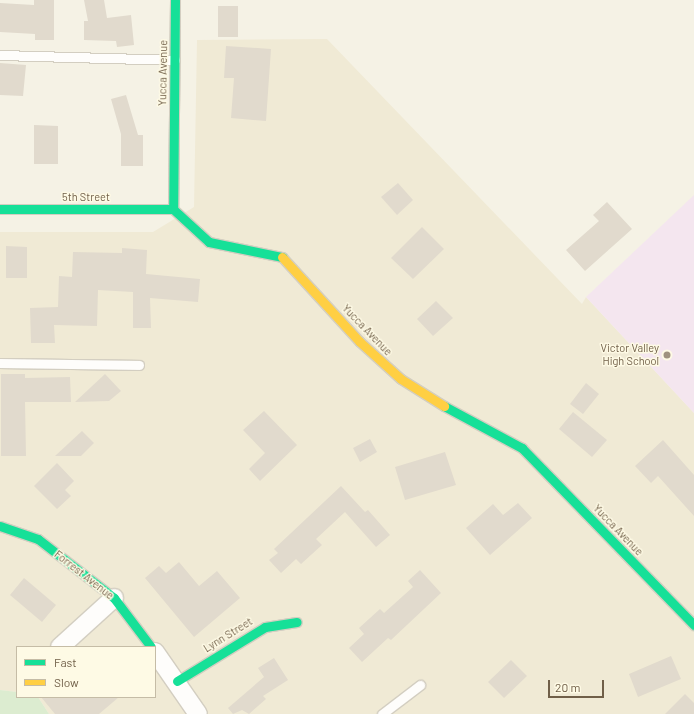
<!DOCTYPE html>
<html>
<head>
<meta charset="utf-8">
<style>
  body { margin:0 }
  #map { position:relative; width:694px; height:714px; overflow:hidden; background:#f5f2e5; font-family:Barlow,sans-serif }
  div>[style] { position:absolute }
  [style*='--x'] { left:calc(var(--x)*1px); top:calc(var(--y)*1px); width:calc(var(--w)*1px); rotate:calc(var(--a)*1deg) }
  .residential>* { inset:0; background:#f0ead5 }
  .education>* { inset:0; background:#f4e6ef }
  .green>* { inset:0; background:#dcecd0 }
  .building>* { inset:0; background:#e1dacd }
  .roads { filter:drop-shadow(1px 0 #d3cec1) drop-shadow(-1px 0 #d3cec1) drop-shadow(0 1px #d3cec1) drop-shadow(0 -1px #d3cec1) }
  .lane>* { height:9px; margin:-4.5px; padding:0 4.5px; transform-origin:4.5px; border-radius:4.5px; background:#fefdfb }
  .street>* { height:18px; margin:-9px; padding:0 9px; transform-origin:9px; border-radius:9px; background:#fefdfb }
  .fast>* { height:9px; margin:-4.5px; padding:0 4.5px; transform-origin:4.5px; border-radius:4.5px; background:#16e098 }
  .slow>* { height:9px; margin:-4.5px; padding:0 4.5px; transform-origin:4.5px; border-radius:4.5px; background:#ffcf43 }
  .dots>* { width:11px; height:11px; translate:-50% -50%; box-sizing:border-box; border:2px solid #fefae5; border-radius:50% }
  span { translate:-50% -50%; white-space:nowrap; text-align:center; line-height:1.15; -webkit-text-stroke:3px #fefae5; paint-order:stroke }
  .street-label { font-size:11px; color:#705f48 }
  .poi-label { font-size:11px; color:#705f48 }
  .right { translate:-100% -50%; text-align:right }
  .legend { position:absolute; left:16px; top:646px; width:140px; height:52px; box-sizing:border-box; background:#fefae5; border:1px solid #c5bca6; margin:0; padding:5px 7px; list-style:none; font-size:12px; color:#705f48 }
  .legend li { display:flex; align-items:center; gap:8px; height:20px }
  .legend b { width:20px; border:1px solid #c5bca6 }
  .scale { position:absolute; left:548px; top:680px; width:56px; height:18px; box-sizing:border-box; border:2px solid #705f48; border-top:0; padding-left:5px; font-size:12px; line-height:14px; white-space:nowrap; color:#705f48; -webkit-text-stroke:3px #fefae5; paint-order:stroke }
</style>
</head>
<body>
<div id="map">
  <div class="residential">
    <i style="clip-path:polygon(327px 39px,582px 304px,586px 297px,694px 413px,694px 714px,49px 714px,38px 697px,155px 697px,155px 647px,17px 647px,17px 692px,0 690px,0 232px,153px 232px,194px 207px,197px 40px)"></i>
  </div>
  <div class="education">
    <i style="clip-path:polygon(694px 195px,694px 413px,586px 297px)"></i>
  </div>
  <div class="green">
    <i style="clip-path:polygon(0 690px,17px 692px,17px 697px,38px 697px,49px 714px,0 714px)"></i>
  </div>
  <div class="building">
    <i style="clip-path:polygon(34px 0,54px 0,54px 40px,35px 40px,35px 34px,0 32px,0 3px,34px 5px)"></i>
    <i style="clip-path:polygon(84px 0,104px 0,107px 18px,131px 15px,134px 45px,117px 47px,116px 41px,84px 40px,84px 21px,88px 21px)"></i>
    <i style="clip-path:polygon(218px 6px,238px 6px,238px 37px,218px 37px)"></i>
    <i style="clip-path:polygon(226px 46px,271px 49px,266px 121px,231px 118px,234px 78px,224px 78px)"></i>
    <i style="clip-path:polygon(0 63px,26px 65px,23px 96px,0 95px)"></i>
    <i style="clip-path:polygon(126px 95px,138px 135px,143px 135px,143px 166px,121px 166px,121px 134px,111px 99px)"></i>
    <i style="clip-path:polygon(34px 125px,58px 126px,58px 164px,34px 164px)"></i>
    <i style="clip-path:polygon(398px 183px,413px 200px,397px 215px,381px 197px)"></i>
    <i style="clip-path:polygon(607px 202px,632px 229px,585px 271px,566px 250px,599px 221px,593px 215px)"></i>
    <i style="clip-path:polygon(422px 227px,444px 249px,413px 279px,391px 258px)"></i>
    <i style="clip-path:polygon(6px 246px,27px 247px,27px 278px,6px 278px)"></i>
    <i style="clip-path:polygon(122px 248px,147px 250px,146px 274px,200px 279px,198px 302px,150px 298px,151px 328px,133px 328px,133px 292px,98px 290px,97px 326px,54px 325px,55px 343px,31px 343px,30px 308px,58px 307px,59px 276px,72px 277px,73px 252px,122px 253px)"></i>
    <i style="clip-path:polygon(436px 301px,453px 318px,433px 336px,417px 319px)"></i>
    <i style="clip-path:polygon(1px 374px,25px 374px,25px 378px,70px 377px,71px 402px,25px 402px,26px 456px,1px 456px)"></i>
    <i style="clip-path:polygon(105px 374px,121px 391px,109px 401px,75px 402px)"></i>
    <i style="clip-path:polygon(586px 383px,599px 394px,583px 414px,570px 404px)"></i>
    <i style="clip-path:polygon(264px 411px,297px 445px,260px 481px,249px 469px,265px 453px,243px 430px)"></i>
    <i style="clip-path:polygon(573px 412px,607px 440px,592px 457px,559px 429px)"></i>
    <i style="clip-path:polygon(82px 431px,94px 443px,81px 456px,55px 456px)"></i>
    <i style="clip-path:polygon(370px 439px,377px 452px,360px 462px,353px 448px)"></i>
    <i style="clip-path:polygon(663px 440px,694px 475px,694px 516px,658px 476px,651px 483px,635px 466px)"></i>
    <i style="clip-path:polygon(445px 452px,456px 485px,405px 500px,395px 467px)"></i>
    <i style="clip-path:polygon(57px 463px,74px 481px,65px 490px,71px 496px,57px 509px,34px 486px)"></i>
    <i style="clip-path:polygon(341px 486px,365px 512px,368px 510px,390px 535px,376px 547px,345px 512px,316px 539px,322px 545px,301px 564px,296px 559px,281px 573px,269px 560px,278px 553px,274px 549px)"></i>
    <i style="clip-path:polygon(518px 503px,532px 518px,490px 555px,466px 528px,493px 504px,503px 515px)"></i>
    <i style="clip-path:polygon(179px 562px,199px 586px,217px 571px,240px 598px,194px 637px,145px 578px,159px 566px,166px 573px)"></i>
    <i style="clip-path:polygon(420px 570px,441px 593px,391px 640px,388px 638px,362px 662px,349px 648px,364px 634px,359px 628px,380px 609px,384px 613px,413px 587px,408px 581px)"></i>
    <i style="clip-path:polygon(24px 578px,56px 605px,42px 622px,10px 595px)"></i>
    <i style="clip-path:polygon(671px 656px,681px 679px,638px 697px,629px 674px)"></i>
    <i style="clip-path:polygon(274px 658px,288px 680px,263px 696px,266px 699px,249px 714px,242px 710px,233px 714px,228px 708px,264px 677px,258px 668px)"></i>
    <i style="clip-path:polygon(511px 660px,527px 676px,504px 698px,488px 682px)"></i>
    <i style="clip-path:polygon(685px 694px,694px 703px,694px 714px,665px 714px)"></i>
    <i style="clip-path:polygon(41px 697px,119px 697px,99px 714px,55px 714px)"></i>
  </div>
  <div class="roads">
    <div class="lane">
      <i style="--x:0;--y:55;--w:175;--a:1.6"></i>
      <i style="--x:0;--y:363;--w:139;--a:0.8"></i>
      <i style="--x:382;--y:714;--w:48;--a:-37.3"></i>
    </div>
    <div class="street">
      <i style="--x:60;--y:647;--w:73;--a:-42.2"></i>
      <i style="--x:155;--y:652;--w:75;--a:55.3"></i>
    </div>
    <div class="fast">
      <i style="--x:175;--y:0;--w:209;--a:90.5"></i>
      <i style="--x:173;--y:209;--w:49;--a:42.5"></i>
      <i style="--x:209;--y:242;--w:75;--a:11.6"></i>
      <i style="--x:0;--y:209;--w:173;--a:0"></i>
      <i style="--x:444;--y:406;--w:89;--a:28.3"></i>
      <i style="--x:522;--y:448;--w:247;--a:45.8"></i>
      <i style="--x:0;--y:526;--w:40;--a:18.9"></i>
      <i style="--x:38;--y:539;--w:96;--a:37.8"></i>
      <i style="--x:114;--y:598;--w:61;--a:52.9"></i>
      <i style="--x:177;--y:681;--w:103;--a:-31.5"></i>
      <i style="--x:265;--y:627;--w:32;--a:-9"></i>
    </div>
    <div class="slow">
      <i style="--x:282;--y:257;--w:115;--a:47.5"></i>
      <i style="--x:360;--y:342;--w:55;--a:42.1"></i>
      <i style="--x:401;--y:379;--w:51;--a:32.1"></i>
    </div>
  </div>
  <div class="dots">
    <i style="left:667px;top:355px;background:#9f927f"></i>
  </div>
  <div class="street-label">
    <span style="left:163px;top:73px;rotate:-89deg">Yucca Avenue</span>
    <span style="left:86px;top:197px">5th Street</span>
    <span style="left:367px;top:330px;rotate:46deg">Yucca Avenue</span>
    <span style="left:618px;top:530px;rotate:46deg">Yucca Avenue</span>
    <span style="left:84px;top:575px;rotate:38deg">Forrest Avenue</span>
    <span style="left:228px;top:635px;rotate:-32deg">Lynn Street</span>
  </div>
  <div class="poi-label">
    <span class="right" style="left:659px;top:355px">Victor Valley<br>High School</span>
  </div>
  <ul class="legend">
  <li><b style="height:5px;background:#16e098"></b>Fast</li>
  <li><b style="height:5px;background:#ffcf43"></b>Slow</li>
  </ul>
  <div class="scale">20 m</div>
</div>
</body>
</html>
